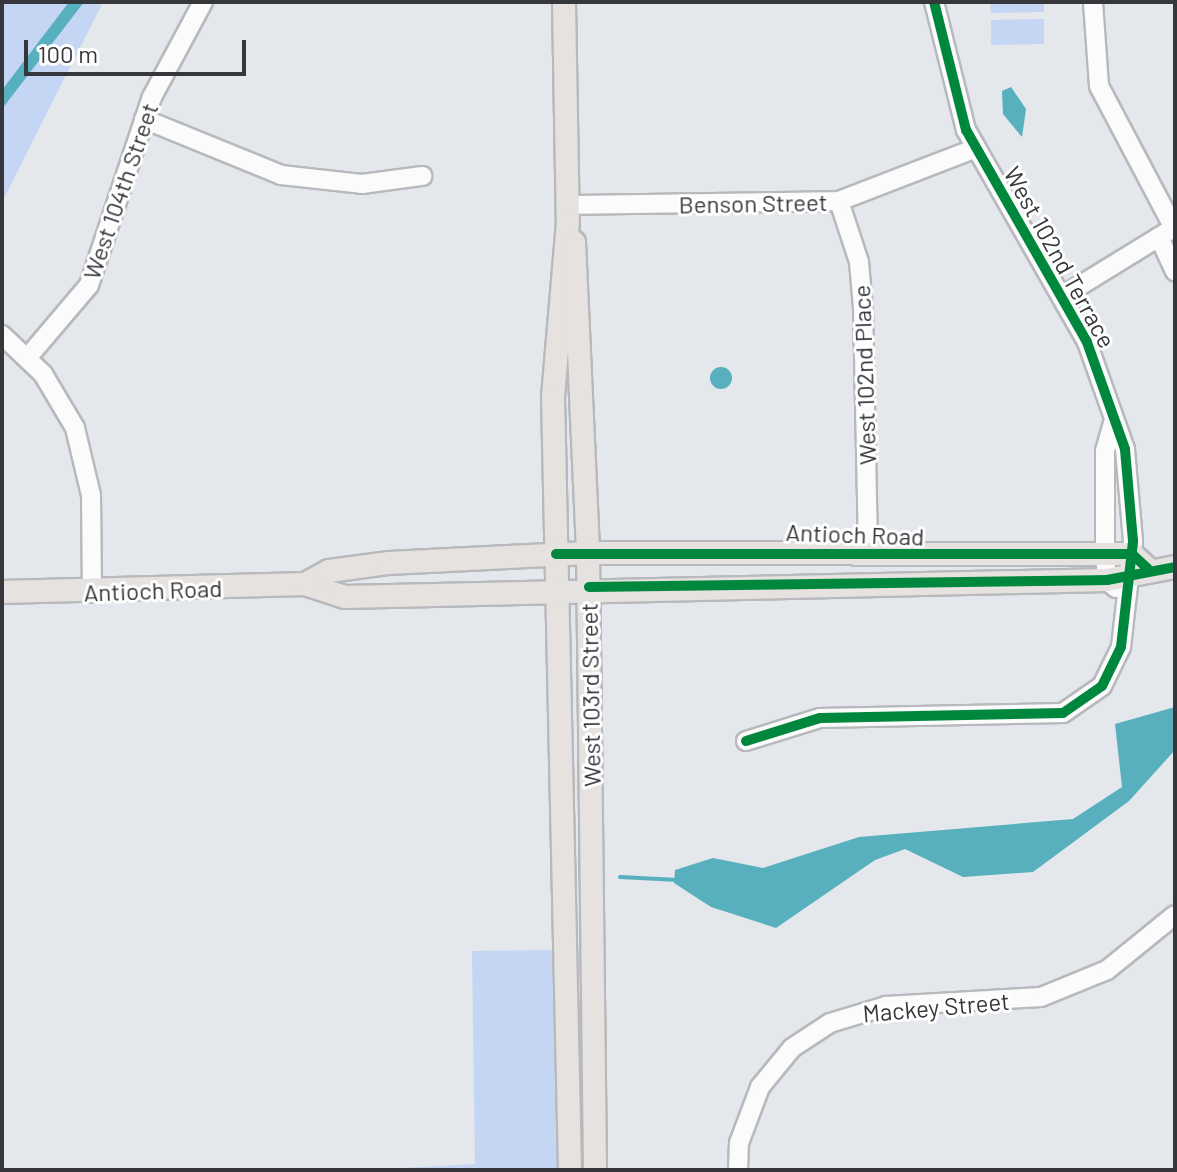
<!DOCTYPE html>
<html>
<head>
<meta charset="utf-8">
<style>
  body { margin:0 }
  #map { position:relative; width:1177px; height:1172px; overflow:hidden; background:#e4e7eb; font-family:Barlow,sans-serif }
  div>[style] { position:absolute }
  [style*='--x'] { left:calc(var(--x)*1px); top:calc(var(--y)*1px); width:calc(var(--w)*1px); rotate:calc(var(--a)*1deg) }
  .green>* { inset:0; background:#c4d6f4 }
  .water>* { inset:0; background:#58b0be }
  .round { border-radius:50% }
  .stream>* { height:4px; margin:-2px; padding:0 2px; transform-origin:2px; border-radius:2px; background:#58b0be }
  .roads { filter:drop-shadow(2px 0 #b7b9bc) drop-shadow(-2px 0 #b7b9bc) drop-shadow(0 2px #b7b9bc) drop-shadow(0 -2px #b7b9bc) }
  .minor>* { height:18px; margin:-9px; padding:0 9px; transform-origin:9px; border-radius:9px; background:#fbfbfc }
  .major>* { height:22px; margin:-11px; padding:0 11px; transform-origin:11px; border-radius:11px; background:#e5e2df }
  .cycleway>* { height:10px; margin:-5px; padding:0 5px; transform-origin:5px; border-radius:5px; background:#00873e }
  span { translate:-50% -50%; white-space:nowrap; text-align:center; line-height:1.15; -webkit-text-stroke:6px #fff; paint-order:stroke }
  .street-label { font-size:24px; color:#35373a }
  .frame { position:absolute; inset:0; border:4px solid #35373a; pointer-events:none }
  .scale { position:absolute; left:24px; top:40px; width:222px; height:36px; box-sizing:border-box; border:4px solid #35373a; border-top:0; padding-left:10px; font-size:24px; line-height:28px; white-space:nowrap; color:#35373a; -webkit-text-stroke:6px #fff; paint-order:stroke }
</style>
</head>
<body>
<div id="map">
  <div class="green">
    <i style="clip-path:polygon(2px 2px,103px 2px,2px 202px)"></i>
    <i style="clip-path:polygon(990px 2px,1044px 2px,1044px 12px,991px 13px)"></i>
    <i style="clip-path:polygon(1044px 19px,1044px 44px,991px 45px,991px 20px)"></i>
    <i style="clip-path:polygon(557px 950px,561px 1170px,368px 1170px,475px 1164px,472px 951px)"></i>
  </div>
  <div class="water">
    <i style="clip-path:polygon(69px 2px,84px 2px,2px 109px,2px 90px)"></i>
    <i style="clip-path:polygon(1011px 87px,1026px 109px,1022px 137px,1003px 114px,1002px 91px)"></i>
    <i class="round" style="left:710px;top:367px;width:22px;height:22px"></i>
    <i style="clip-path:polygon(1175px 707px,1175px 750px,1129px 801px,1033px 872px,963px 877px,905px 849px,875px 860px,776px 928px,711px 907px,674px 883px,675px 870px,713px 858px,763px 868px,859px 837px,1073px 819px,1122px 787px,1115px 724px)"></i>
  </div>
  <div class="stream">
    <i style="--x:620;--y:877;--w:59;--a:2.9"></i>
  </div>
  <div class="roads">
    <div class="minor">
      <i style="--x:1093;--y:2;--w:84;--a:85.9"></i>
      <i style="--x:1099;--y:86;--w:161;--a:62.2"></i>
      <i style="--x:144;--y:119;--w:148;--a:22.2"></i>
      <i style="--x:281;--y:175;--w:81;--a:6.3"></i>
      <i style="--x:362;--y:184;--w:61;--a:-7.6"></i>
      <i style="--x:839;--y:201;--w:64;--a:71.8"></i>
      <i style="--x:859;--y:262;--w:46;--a:85"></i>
      <i style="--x:863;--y:308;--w:245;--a:88.8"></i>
      <i style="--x:568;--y:205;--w:271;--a:-0.8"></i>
      <i style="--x:839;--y:201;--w:147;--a:-21.1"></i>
      <i style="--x:1159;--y:237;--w:38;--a:65"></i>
      <i style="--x:1063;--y:296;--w:132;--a:-31.6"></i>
      <i style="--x:2;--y:335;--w:57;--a:43.6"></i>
      <i style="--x:43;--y:374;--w:63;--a:59.3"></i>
      <i style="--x:75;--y:428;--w:69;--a:76.6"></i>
      <i style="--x:91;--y:495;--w:98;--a:89.4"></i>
      <i style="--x:28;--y:357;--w:94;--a:-49.7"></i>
      <i style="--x:89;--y:285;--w:198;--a:-71.5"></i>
      <i style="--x:152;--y:97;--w:108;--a:-61.8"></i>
      <i style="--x:1113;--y:423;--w:29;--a:106"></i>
      <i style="--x:1105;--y:451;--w:104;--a:90"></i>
      <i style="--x:1105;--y:555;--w:25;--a:85"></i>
      <i style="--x:1107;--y:580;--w:12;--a:42"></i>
      <i style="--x:746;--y:741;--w:77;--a:-17.3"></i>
      <i style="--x:820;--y:718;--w:243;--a:-1.2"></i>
      <i style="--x:1063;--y:713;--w:47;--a:-34.7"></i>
      <i style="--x:1102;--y:686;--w:43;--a:-64"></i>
      <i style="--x:1121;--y:647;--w:107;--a:-83.5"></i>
      <i style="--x:1133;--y:541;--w:92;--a:-95"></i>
      <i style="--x:1125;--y:449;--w:114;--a:-109.6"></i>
      <i style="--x:1087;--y:342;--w:244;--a:-119.7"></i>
      <i style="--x:966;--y:130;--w:132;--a:-104"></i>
      <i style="--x:738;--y:1170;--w:27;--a:-88"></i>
      <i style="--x:739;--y:1143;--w:60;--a:-69.4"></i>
      <i style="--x:760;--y:1087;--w:50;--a:-50.6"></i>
      <i style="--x:792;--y:1048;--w:45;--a:-33.3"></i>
      <i style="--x:830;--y:1023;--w:59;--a:-16.9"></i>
      <i style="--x:886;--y:1006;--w:155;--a:-3.3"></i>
      <i style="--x:1041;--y:997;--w:71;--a:-22.2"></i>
      <i style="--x:1107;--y:970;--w:87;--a:-39"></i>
    </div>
    <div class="major">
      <i style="--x:564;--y:2;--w:220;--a:89"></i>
      <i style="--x:568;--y:222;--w:176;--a:94.9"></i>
      <i style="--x:553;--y:397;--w:773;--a:88.74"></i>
      <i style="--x:574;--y:242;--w:311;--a:87.4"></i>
      <i style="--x:588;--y:553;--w:617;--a:89.35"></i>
      <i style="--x:305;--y:584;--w:42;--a:18"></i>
      <i style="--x:345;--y:597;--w:762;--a:-1.28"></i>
      <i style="--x:1107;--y:580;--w:69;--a:-10.8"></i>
      <i style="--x:2;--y:592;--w:303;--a:-1.5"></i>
      <i style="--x:305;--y:584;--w:27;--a:-28"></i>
      <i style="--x:329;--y:571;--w:61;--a:-7.6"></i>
      <i style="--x:389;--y:563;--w:199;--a:-2.9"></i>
      <i style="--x:588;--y:553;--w:544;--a:0.11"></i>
      <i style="--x:1132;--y:554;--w:21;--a:43"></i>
    </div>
  </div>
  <div class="cycleway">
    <i style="--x:556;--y:554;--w:576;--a:0"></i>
    <i style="--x:1132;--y:554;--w:21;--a:43"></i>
    <i style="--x:589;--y:587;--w:518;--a:-0.77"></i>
    <i style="--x:1107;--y:580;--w:69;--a:-10.8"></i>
    <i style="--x:746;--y:741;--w:77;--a:-17.3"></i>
    <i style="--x:820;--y:718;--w:243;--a:-1.2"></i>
    <i style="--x:1063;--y:713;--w:47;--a:-34.7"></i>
    <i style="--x:1102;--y:686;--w:43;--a:-64"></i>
    <i style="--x:1121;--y:647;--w:107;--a:-83.5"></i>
    <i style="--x:1133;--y:541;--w:92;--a:-95"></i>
    <i style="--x:1125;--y:449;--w:114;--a:-109.6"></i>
    <i style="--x:1087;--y:342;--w:244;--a:-119.7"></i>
    <i style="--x:966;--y:130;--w:132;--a:-104"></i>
  </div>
  <div class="street-label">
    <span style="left:120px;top:191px;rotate:-71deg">West 104th Street</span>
    <span style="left:753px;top:203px;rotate:-1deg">Benson Street</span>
    <span style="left:1060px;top:257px;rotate:61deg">West 102nd Terrace</span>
    <span style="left:864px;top:375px;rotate:-92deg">West 102nd Place</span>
    <span style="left:855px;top:534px;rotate:2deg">Antioch Road</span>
    <span style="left:153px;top:590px;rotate:-2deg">Antioch Road</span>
    <span style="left:590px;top:695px;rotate:-91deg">West 103rd Street</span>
    <span style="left:936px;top:1007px;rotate:-5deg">Mackey Street</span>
  </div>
  <div class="frame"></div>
  <div class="scale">100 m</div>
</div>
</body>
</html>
